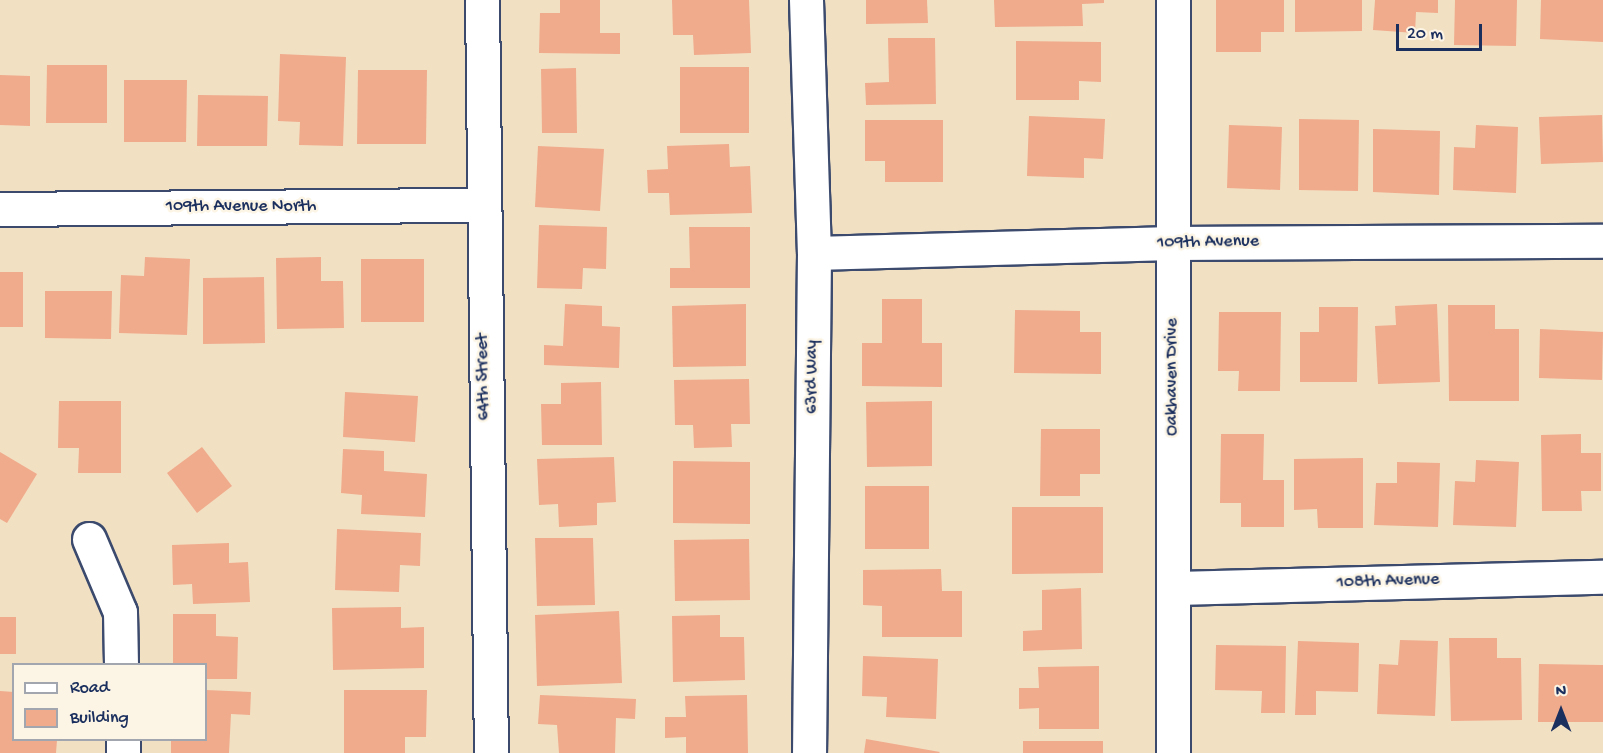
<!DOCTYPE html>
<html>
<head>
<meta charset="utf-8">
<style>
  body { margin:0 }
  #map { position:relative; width:1603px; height:753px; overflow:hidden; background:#f2e0c2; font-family:"Gochi Hand",sans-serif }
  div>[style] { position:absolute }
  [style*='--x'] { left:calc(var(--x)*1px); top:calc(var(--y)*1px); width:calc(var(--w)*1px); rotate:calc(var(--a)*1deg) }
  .building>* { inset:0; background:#f0aa8c }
  .roads { filter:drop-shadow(2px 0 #3b4a6d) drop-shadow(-2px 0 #3b4a6d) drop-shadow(0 2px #3b4a6d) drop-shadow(0 -2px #3b4a6d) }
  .minor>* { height:33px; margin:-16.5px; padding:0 16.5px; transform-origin:16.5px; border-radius:16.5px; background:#fff }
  span { translate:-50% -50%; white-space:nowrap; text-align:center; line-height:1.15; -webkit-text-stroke:5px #fcf5e5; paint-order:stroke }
  .street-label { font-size:18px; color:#1b2f5e }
  .legend { position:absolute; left:12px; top:663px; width:195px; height:78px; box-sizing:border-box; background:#fcf5e5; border:2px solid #a2a6af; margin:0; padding:8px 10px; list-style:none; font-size:18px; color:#1b2f5e }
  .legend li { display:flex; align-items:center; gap:12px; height:30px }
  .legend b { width:30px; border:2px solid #a2a6af }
  .north { position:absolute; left:1531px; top:681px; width:60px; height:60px; -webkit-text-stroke:4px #fcf5e5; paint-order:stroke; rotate:0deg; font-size:16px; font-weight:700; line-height:24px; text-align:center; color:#1b2f5e }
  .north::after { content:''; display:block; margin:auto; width:21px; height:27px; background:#1b2f5e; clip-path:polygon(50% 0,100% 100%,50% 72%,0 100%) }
  .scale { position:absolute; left:1396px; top:24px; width:86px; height:27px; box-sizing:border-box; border:3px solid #1b2f5e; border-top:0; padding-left:8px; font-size:18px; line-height:21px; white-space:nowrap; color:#1b2f5e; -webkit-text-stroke:4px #fcf5e5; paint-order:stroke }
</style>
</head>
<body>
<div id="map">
  <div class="building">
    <i style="clip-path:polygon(560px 0,600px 0,600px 33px,620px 33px,620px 54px,539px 53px,540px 13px,560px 13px)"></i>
    <i style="clip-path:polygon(672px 0,749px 0,751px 53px,694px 55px,693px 35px,673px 35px)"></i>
    <i style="clip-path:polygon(866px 0,927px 0,928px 23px,866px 24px)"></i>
    <i style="clip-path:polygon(994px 0,1104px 0,1104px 3px,1082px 4px,1083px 26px,995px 27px)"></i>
    <i style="clip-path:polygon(1216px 0,1284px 0,1284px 32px,1261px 32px,1261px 52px,1216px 52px)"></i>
    <i style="clip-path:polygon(1295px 0,1362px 0,1362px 31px,1295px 32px)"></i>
    <i style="clip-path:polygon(1375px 0,1438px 0,1438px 13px,1416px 12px,1415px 33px,1373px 30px)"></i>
    <i style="clip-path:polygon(1455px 0,1517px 0,1516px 46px,1454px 45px)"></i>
    <i style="clip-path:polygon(1541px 0,1603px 0,1603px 42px,1540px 39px)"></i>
    <i style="clip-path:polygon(888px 38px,935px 38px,936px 104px,866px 105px,865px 83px,889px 82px)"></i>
    <i style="clip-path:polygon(1016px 41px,1101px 42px,1101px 82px,1079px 81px,1079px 100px,1016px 100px)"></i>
    <i style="clip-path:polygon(280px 54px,346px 57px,343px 146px,299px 145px,300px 122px,278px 121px)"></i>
    <i style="clip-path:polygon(47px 65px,107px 65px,107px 123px,46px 123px)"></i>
    <i style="clip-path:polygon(680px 67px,749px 67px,749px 133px,680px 133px)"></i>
    <i style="clip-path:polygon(576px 68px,577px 133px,542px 133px,541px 69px)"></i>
    <i style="clip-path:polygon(358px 70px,427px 70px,426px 144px,357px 144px)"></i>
    <i style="clip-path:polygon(0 75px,30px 76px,30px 126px,0 125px)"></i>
    <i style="clip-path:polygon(124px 80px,187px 80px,186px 142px,124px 142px)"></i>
    <i style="clip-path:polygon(198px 95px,268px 96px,267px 146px,197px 146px)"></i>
    <i style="clip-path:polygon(1602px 115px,1603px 162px,1541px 164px,1539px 117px)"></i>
    <i style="clip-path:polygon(1029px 116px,1105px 119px,1103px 159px,1084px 158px,1084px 178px,1027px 176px)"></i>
    <i style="clip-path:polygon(1299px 119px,1359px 120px,1358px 191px,1299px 190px)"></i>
    <i style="clip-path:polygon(865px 120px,943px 120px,943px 182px,885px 182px,885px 161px,865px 161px)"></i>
    <i style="clip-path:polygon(1229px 125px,1282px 127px,1280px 190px,1227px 188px)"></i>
    <i style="clip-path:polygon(1476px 125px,1518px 127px,1516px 193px,1453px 190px,1454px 147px,1475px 148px)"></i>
    <i style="clip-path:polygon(1373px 129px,1440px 131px,1439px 195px,1373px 192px)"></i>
    <i style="clip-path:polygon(729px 144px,730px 167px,750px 166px,752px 213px,670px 215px,669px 193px,648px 193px,647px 170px,668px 169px,667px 146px)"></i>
    <i style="clip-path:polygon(538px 146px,604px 149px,600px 211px,535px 207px)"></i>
    <i style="clip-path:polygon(539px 225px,607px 227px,606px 269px,583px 268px,582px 289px,537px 288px)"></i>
    <i style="clip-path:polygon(689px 227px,750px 227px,750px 288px,670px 288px,670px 268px,690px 268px)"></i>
    <i style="clip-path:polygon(145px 257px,190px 259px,187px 335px,119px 333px,121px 275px,144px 276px)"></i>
    <i style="clip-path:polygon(321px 257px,321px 281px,343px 281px,344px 328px,277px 329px,276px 258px)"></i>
    <i style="clip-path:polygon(361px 259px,424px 259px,424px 322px,361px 322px)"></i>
    <i style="clip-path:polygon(0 272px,23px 272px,23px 327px,0 327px)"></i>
    <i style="clip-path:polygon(264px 277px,265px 343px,203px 344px,203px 278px)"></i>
    <i style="clip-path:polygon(45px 291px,112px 291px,111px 339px,45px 338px)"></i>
    <i style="clip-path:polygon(882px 299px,922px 299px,922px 343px,942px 343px,942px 387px,862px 386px,862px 343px,882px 343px)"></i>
    <i style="clip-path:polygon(565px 304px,602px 306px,602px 326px,620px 327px,619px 368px,544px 365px,544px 345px,563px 346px)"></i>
    <i style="clip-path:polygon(746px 304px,746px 366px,673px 367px,672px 306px)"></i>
    <i style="clip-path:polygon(1437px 304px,1440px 382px,1378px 384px,1375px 326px,1396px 325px,1395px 306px)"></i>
    <i style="clip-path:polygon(1448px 305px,1495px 305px,1495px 329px,1519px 329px,1519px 401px,1449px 401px)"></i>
    <i style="clip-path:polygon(1319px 307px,1358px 307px,1357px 382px,1300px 382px,1300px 332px,1319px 332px)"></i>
    <i style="clip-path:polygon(1015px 310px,1080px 311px,1080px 332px,1101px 332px,1101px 374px,1014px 373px)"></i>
    <i style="clip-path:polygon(1219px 312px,1281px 312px,1280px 391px,1238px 391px,1239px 371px,1218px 371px)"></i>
    <i style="clip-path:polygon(1540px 329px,1603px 332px,1602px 380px,1539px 378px)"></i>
    <i style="clip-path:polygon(749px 379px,750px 424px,731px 424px,732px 447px,694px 448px,693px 425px,675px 425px,674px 380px)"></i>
    <i style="clip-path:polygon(601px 382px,602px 445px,542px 445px,541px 404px,561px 404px,561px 383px)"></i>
    <i style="clip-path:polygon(345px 392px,418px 396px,415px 442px,343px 437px)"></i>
    <i style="clip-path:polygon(59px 401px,121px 401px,121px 473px,78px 473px,79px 448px,58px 448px)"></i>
    <i style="clip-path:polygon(932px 401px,932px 466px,867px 467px,866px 402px)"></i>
    <i style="clip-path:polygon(1041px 429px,1100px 429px,1100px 474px,1080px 474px,1080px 496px,1040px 496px)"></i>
    <i style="clip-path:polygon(1221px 434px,1264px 434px,1263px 480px,1284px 480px,1284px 527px,1241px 527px,1241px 503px,1220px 503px)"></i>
    <i style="clip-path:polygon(1581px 434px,1581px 453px,1601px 453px,1601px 491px,1581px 491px,1582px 511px,1542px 511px,1541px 435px)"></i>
    <i style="clip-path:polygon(202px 447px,232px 486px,197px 513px,167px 473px)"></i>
    <i style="clip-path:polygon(343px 449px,384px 451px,384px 471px,427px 474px,425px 517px,361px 514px,362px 495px,341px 493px)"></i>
    <i style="clip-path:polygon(0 452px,37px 474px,7px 523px,0 519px)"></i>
    <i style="clip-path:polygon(614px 457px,616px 502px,597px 503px,597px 525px,559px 527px,558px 504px,539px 505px,537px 459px)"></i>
    <i style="clip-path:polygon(1363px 458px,1363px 528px,1318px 528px,1317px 509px,1294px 510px,1294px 459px)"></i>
    <i style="clip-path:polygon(1476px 460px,1519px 462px,1516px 527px,1453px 525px,1455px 481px,1475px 482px)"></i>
    <i style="clip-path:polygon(673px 461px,750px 462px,750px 524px,673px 523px)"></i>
    <i style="clip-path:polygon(1397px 462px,1440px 463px,1438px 527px,1374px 525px,1376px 483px,1397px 483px)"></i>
    <i style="clip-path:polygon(865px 486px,929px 486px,929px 549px,865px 549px)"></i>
    <i style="clip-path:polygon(1012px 507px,1103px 507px,1103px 573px,1012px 574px)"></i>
    <i style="clip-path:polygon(337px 529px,421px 533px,420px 566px,400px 565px,399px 592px,335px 590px)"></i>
    <i style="clip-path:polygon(535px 538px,593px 538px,595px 605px,537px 606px)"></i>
    <i style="clip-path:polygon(749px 539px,750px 600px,675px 601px,674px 540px)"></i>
    <i style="clip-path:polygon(229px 543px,229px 563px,248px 562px,250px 602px,193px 604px,192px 584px,173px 585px,172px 545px)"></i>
    <i style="clip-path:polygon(941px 569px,942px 591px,962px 591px,962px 637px,882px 637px,882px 606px,863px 605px,863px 570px)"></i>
    <i style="clip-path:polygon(1081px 588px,1082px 649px,1023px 651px,1023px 631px,1042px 630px,1042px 590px)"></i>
    <i style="clip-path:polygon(401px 607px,401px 628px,424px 627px,424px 668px,333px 670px,332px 608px)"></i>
    <i style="clip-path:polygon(619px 611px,622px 683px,537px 686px,535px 615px)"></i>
    <i style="clip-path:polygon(173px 614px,216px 614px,216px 636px,238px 637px,237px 679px,206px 679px,206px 664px,173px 664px)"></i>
    <i style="clip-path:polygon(720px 615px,720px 637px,744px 637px,745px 680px,673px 682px,672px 616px)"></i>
    <i style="clip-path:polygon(0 617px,16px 617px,16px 654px,0 654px)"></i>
    <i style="clip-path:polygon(1449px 638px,1497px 638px,1497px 658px,1521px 658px,1522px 720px,1451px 721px)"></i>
    <i style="clip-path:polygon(1400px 640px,1438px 641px,1435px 716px,1377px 714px,1379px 664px,1398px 665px)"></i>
    <i style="clip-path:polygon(1298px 641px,1359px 643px,1358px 692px,1316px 691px,1316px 715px,1295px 715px)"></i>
    <i style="clip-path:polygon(1216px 645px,1286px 646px,1285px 713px,1261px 713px,1262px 691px,1215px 690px)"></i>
    <i style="clip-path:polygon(863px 656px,938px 659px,936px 719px,886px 717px,887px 697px,862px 696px)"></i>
    <i style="clip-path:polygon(1539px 664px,1603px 665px,1603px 722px,1538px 722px)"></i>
    <i style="clip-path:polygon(1099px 666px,1099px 729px,1039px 729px,1039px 708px,1019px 709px,1019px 688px,1039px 688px,1038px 667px)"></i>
    <i style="clip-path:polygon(206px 690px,251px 692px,250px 715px,231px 714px,229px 753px,171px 753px,171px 740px,206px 740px)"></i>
    <i style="clip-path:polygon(344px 690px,427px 690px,426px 737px,405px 737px,405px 753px,344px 753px)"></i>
    <i style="clip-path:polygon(0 691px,14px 692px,14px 740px,57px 740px,56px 753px,0 753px)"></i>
    <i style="clip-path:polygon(540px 695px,636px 699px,635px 719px,616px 718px,615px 753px,559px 753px,557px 725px,538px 724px)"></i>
    <i style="clip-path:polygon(747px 695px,748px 753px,686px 753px,686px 737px,665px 738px,665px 717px,686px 717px,685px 696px)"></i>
    <i style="clip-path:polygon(866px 739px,940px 752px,939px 753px,864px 753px)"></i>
    <i style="clip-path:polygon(1023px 741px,1103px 741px,1103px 753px,1023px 753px)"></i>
  </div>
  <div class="roads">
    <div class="minor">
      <i style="--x:482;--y:0;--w:753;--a:89.32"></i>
      <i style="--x:806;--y:0;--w:253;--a:88.2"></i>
      <i style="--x:814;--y:253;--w:500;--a:90.57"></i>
      <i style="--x:1173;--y:0;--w:753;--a:90"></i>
      <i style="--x:0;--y:209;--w:482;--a:-0.5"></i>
      <i style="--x:814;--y:253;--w:358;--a:-1.6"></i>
      <i style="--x:1172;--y:243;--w:431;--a:-0.3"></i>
      <i style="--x:89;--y:539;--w:79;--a:67"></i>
      <i style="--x:120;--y:612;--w:52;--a:88.9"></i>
      <i style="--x:1174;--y:588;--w:429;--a:-1.5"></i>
      <i style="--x:123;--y:740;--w:13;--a:90"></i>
    </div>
  </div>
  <div class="street-label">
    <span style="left:241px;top:207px">109th Avenue North</span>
    <span style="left:1208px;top:243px;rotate:-1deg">109th Avenue</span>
    <span style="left:484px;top:377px;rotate:-91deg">64th Street</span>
    <span style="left:813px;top:377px;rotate:-90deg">63rd Way</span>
    <span style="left:1173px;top:377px;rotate:-90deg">Oakhaven Drive</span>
    <span style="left:1388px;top:582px;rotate:-2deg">108th Avenue</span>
  </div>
  <ul class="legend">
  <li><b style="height:8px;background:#fff"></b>Road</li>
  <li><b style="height:16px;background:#f0aa8c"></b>Building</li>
  </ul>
  <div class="north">N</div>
  <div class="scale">20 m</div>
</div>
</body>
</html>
